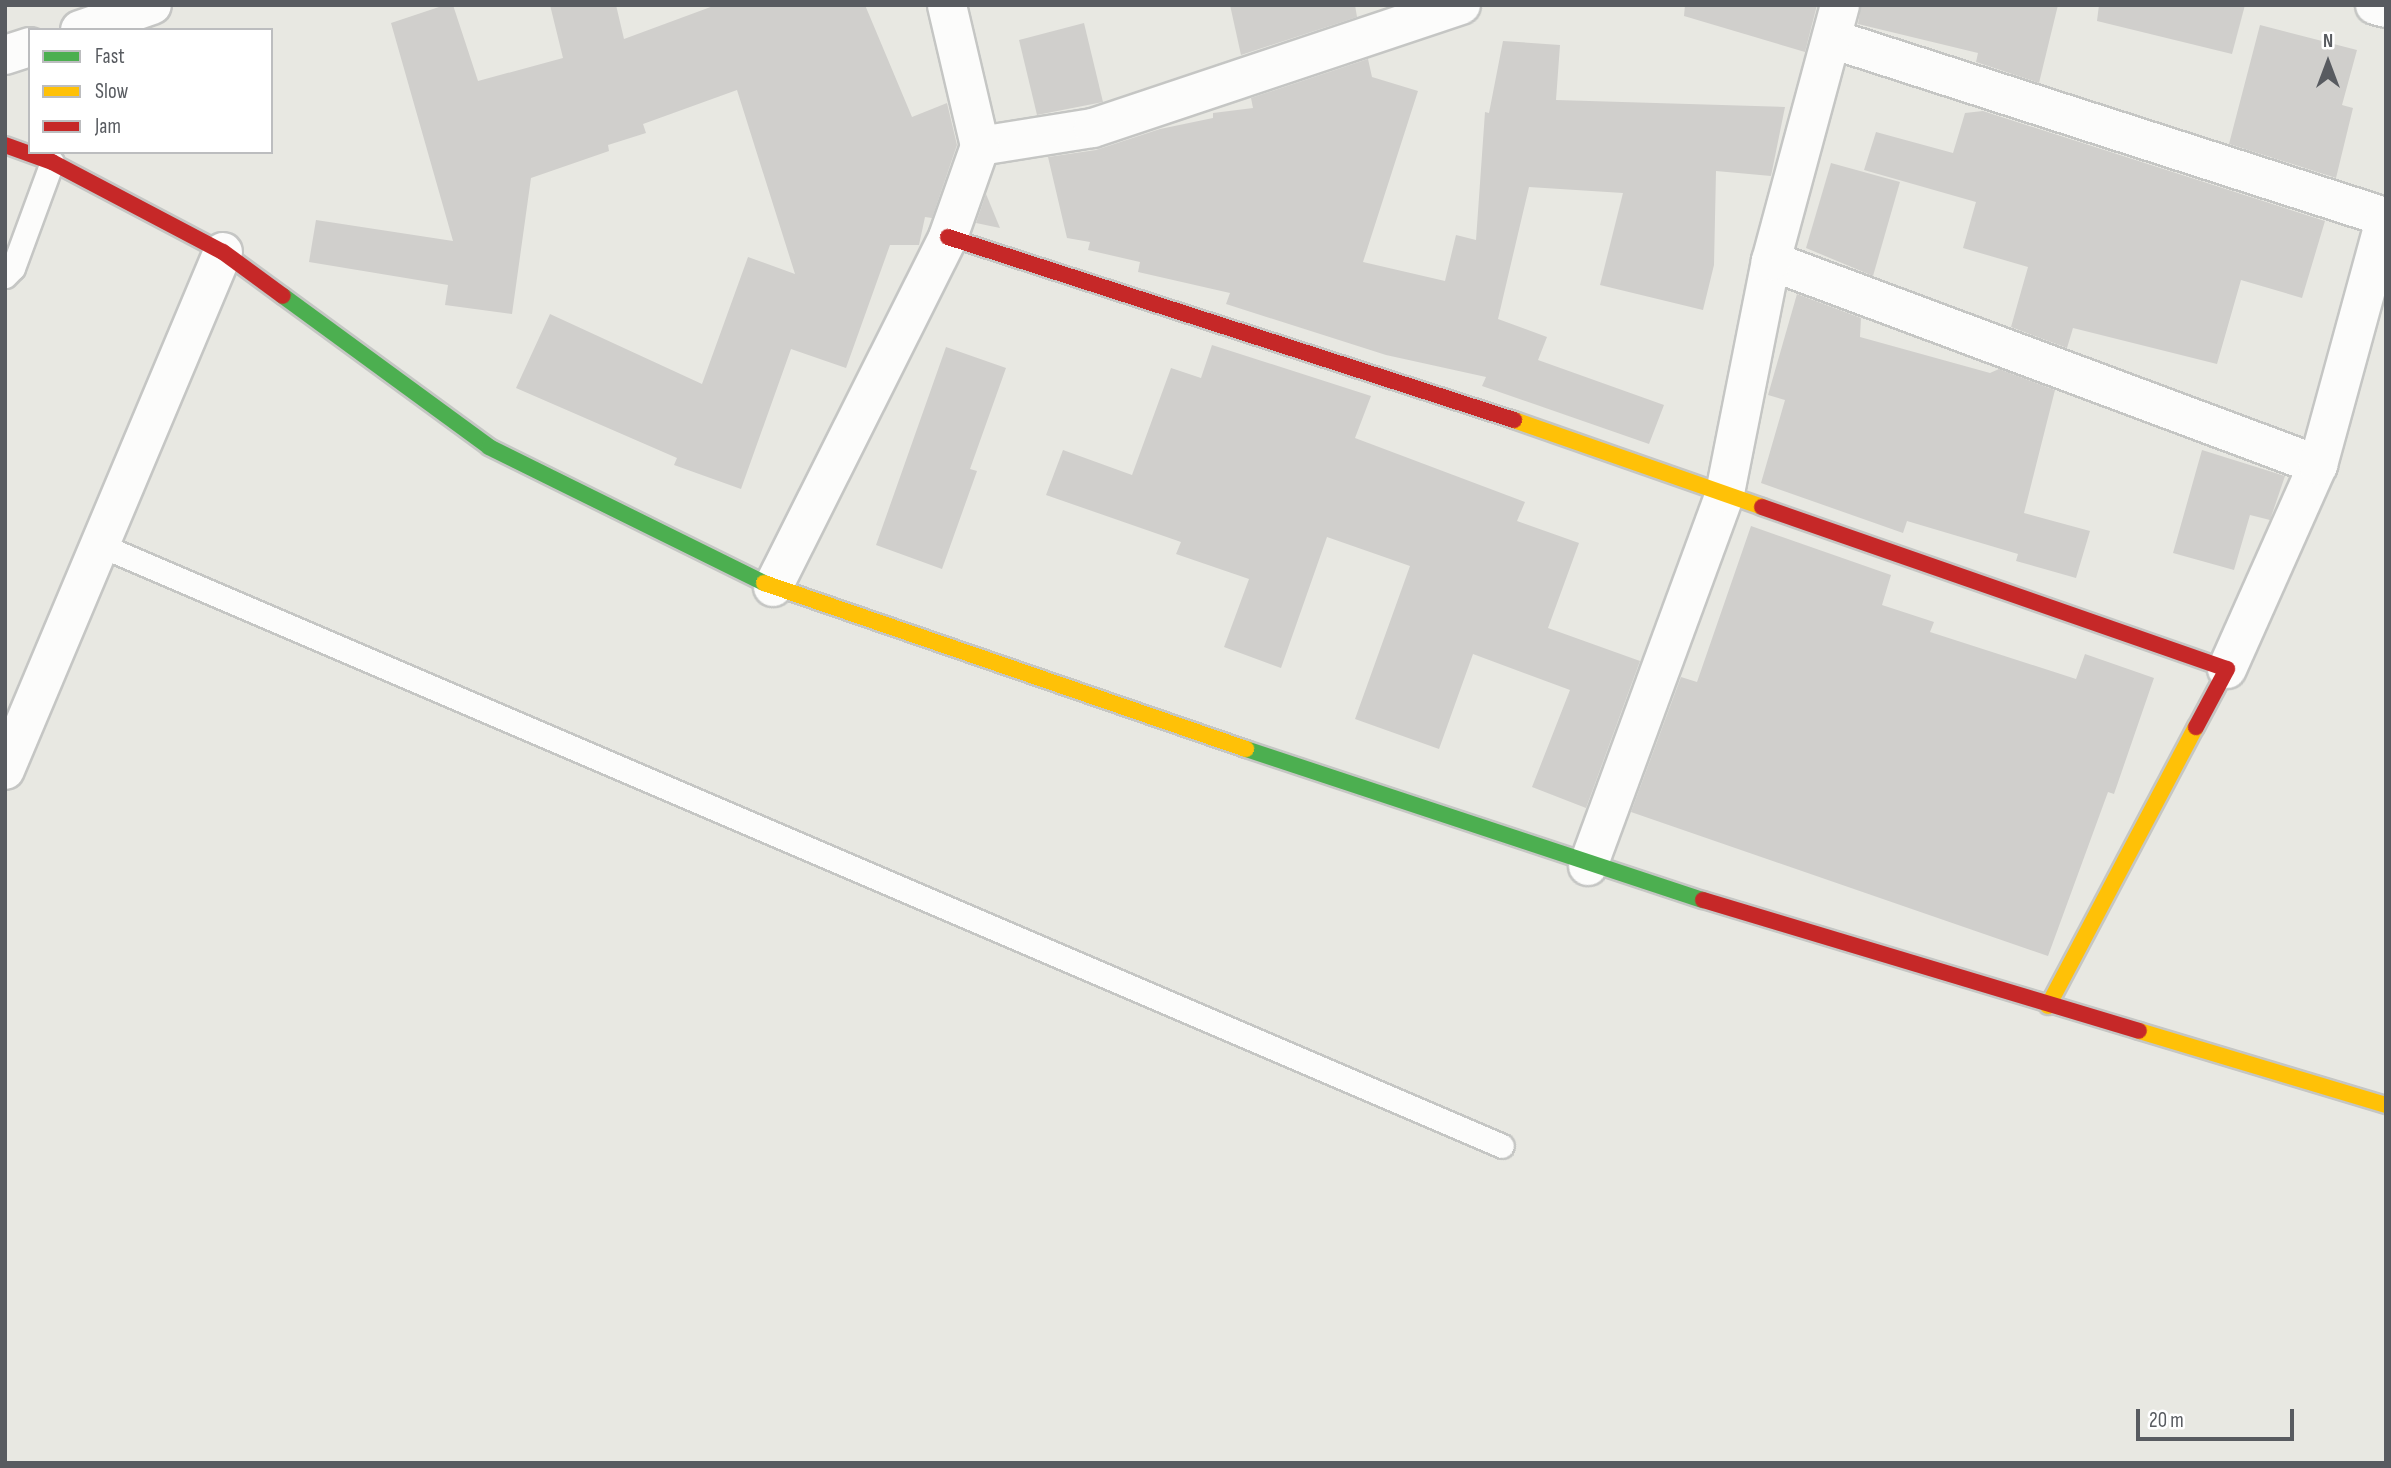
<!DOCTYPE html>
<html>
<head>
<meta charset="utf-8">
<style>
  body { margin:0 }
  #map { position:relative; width:2391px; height:1468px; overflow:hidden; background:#e8e8e2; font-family:"Sofia Sans Condensed",sans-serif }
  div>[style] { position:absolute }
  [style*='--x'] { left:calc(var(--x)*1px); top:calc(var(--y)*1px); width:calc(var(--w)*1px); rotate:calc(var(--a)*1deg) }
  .building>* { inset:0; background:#d0cfcc }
  .roads { filter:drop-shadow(2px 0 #c5c6c4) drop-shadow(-2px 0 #c5c6c4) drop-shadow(0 2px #c5c6c4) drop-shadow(0 -2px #c5c6c4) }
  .lane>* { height:23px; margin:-11.5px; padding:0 11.5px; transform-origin:11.5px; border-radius:11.5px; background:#fcfcfb }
  .street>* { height:38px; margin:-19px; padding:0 19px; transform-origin:19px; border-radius:19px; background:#fcfcfb }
  .fast>* { height:16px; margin:-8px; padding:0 8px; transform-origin:8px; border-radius:8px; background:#4caf50 }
  .slow>* { height:16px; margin:-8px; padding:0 8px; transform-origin:8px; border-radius:8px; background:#ffc107 }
  .jam>* { height:16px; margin:-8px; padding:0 8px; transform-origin:8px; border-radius:8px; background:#c62828 }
  span { translate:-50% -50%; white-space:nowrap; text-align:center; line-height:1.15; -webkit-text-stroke:7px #fff; paint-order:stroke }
  .frame { position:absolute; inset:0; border:7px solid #585b60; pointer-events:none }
  .legend { position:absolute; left:28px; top:28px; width:245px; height:126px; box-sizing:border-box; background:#fff; border:2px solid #bcbdbf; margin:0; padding:9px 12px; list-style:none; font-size:21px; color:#585b60 }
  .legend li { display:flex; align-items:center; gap:14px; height:35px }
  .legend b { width:35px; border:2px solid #bcbdbf }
  .north { position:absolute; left:2293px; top:28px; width:70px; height:70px; -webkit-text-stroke:5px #fff; paint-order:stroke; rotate:0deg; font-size:19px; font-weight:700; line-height:28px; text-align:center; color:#585b60 }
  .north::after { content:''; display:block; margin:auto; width:24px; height:32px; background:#585b60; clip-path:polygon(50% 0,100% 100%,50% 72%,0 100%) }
  .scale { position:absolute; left:2136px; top:1409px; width:158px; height:32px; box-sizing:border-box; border:4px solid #585b60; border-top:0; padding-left:9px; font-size:21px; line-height:24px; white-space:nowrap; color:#585b60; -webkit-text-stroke:5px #fff; paint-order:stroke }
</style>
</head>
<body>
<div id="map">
  <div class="building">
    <i style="clip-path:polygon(445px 5px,453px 5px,478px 81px,563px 58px,550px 5px,616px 5px,624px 39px,716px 5px,865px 5px,912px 117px,947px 103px,957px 145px,932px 218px,925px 217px,919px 245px,890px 245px,846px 368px,791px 349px,741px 489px,674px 465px,677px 458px,516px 388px,550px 314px,702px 384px,748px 257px,795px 274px,737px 90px,643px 124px,646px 133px,608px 145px,609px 151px,531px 178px,512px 314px,445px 305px,448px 285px,309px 262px,316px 220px,453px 241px,391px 23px)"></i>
    <i style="clip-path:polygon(1230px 5px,1355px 5px,1357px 17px,1241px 55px)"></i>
    <i style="clip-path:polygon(1685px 5px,1817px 5px,1805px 52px,1684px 16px)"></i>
    <i style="clip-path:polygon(1861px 5px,2058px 5px,2039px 83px,1976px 62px,1978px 53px,1858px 24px)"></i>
    <i style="clip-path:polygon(2099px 5px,2245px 5px,2232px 54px,2097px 21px)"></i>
    <i style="clip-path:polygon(1084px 23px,1103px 102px,1037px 115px,1019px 40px)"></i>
    <i style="clip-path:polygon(2260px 25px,2357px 50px,2342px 105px,2353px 108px,2336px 178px,2229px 144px)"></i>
    <i style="clip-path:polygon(1503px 41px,1560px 45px,1556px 100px,1785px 107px,1771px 176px,1716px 171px,1714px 265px,1703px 310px,1600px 285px,1623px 193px,1529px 187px,1498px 319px,1547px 337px,1538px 360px,1664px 405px,1649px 444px,1482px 386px,1486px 377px,1386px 355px,1226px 304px,1230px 293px,1138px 272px,1140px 262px,1088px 250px,1090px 242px,1067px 238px,1048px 157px,1096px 150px,1160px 129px,1213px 118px,1213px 113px,1253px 108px,1251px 98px,1368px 59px,1372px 77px,1418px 91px,1363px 262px,1445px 281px,1456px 235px,1476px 240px,1485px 112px,1489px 113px)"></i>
    <i style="clip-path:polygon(1983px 111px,2325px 221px,2302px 298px,2241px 280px,2217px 364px,2073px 328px,2067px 348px,2011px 327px,2028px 267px,1963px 248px,1976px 202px,1864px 170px,1876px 132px,1953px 153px,1965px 113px)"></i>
    <i style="clip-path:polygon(1831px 163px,1900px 182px,1873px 276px,1806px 248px)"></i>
    <i style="clip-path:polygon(986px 194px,1000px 228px,976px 223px)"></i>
    <i style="clip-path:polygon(1797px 294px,1861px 318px,1860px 337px,1990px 373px,1999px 369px,2055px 390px,2024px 513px,2090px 531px,2076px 578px,2016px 561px,2018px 554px,1907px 521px,1903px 533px,1761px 483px,1785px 400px,1768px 395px)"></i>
    <i style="clip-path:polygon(1212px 345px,1371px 396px,1355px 438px,1525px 502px,1517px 521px,1579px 543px,1548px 628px,1640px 661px,1586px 808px,1532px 787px,1570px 690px,1473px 654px,1439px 749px,1355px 719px,1410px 566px,1327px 537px,1281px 668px,1224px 647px,1249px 579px,1176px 554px,1181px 542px,1046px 495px,1063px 450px,1132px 475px,1171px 368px,1201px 378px)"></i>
    <i style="clip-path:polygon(946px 347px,1006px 368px,970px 469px,977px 471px,942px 569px,876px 545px)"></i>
    <i style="clip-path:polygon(2202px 450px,2285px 476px,2270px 520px,2250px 515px,2234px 570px,2173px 553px)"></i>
    <i style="clip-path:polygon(1751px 526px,1891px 575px,1882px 605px,1934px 622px,1930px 632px,2076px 679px,2085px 654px,2154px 678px,2114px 794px,2108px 792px,2048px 956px,1631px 812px,1681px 677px,1697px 682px)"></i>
  </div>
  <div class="roads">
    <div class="lane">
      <i style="--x:5;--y:276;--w:11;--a:-45"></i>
      <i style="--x:13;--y:268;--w:113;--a:-69.8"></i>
      <i style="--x:100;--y:545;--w:1525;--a:23.2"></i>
    </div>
    <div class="street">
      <i style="--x:2375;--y:5;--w:11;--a:15"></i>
      <i style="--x:80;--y:30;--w:76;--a:-19.1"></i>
      <i style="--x:1832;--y:39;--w:581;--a:17.84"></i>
      <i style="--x:5;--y:55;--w:26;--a:-18"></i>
      <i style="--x:980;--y:146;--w:114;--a:-9.1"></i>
      <i style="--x:1093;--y:128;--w:388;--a:-18.5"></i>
      <i style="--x:1771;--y:261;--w:584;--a:20.45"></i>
      <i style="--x:773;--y:587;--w:391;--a:-63.4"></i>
      <i style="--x:948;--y:237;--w:96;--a:-70.6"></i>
      <i style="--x:980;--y:146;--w:145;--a:-103.2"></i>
      <i style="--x:2227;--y:669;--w:223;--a:-66"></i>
      <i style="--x:2318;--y:465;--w:258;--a:-74.7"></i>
      <i style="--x:5;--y:770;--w:562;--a:-67.18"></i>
      <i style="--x:1588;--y:866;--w:397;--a:-69.8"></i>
      <i style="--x:1725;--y:493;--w:237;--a:-78.8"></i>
      <i style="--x:1771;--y:261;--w:265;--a:-74.9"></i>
    </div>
    <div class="fast">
      <i style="--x:283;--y:296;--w:255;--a:36.2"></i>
      <i style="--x:489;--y:447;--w:307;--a:26.3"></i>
      <i style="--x:1246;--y:749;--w:481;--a:18.3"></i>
    </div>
    <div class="slow">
      <i style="--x:1514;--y:420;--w:263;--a:19.3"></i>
      <i style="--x:764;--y:583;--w:510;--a:19"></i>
      <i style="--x:2048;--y:1006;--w:316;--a:-62.1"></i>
      <i style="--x:2139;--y:1031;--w:258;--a:16.7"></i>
    </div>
    <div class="jam">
      <i style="--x:5;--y:145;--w:50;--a:19.9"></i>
      <i style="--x:52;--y:162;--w:193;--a:27.8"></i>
      <i style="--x:223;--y:252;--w:74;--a:36.3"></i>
      <i style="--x:948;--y:237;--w:595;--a:17.92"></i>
      <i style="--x:1762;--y:507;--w:492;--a:19.2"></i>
      <i style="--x:2227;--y:669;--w:66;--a:118.1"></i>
      <i style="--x:1703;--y:900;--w:455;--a:16.7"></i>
    </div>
  </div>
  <div class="frame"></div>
  <ul class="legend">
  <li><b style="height:9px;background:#4caf50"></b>Fast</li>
  <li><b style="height:9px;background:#ffc107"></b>Slow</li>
  <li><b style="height:9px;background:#c62828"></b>Jam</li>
  </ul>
  <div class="north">N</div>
  <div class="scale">20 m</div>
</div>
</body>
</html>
